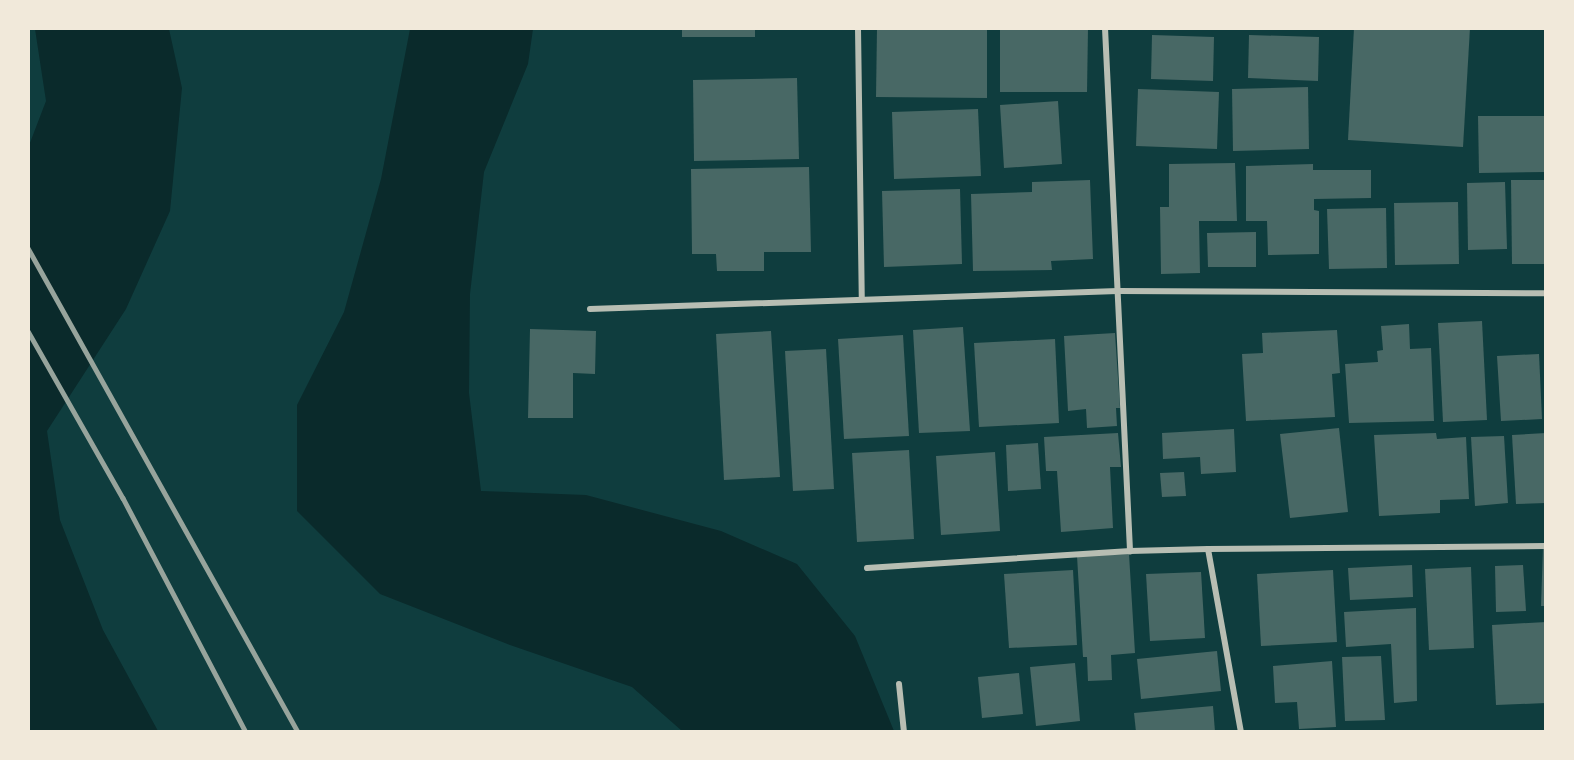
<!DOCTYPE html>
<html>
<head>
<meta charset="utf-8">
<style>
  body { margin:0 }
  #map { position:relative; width:1574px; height:760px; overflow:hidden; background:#0f3d3e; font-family:"Golos Text",sans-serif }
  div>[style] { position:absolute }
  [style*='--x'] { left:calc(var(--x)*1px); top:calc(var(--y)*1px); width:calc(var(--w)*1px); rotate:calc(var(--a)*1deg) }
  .water>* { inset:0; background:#0a2a2b }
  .building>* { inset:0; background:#486865 }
  .minor>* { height:6px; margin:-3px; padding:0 3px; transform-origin:3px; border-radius:3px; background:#b8beb3 }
  .rail>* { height:4.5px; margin:-2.25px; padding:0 2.25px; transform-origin:2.25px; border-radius:2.25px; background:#97a49c }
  span { translate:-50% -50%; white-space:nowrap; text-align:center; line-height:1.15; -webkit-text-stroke:6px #f1e9da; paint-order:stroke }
  .frame { position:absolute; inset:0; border:30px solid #f1e9da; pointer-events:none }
</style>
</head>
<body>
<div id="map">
  <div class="water">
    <i style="clip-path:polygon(35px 29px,169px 29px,182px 88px,170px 211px,126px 309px,47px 431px,60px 520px,103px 630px,158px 731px,29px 731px,28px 148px,46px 101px)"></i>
    <i style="clip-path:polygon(410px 29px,533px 29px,528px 64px,484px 172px,470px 294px,469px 393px,481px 491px,586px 495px,721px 531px,797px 564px,855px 636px,894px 731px,682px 731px,632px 687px,510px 645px,380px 594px,297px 511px,297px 405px,344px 312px,381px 179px)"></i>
  </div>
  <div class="building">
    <i style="clip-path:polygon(682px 28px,755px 28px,755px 37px,682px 37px)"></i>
    <i style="clip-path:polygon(877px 28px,987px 28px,987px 98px,876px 97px)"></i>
    <i style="clip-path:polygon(1000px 28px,1088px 28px,1087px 92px,1000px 92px)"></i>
    <i style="clip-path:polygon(1354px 28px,1470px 28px,1463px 147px,1348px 140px)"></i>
    <i style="clip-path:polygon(1152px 35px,1214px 37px,1213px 81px,1151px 79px)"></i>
    <i style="clip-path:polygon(1249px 35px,1319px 37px,1318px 81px,1248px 78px)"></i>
    <i style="clip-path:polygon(797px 78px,799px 159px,694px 161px,693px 80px)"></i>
    <i style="clip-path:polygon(1308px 87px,1309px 149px,1233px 151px,1232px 89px)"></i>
    <i style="clip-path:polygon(1138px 89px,1219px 92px,1217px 149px,1136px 146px)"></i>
    <i style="clip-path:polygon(1058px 101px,1062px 164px,1004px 168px,1000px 105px)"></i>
    <i style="clip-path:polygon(978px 109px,981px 176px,894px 179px,892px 112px)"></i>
    <i style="clip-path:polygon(1478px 116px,1546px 116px,1546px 172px,1479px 173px)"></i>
    <i style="clip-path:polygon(1235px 163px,1237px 221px,1199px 221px,1200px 273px,1161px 274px,1160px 207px,1169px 207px,1169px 164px)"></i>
    <i style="clip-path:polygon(1313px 164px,1313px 170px,1371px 170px,1371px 198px,1314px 199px,1314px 210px,1319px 211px,1319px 254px,1268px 255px,1267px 221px,1246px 221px,1246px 166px)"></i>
    <i style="clip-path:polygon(809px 167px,811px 252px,764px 252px,764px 271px,717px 271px,716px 254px,692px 254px,691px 169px)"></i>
    <i style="clip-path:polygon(1090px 180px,1093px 259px,1051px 261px,1052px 270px,973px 271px,971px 194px,1032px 192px,1032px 182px)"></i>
    <i style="clip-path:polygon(1511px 180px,1546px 180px,1546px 264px,1512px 264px)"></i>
    <i style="clip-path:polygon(1505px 182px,1507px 249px,1468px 250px,1467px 183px)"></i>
    <i style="clip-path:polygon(960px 189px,962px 264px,884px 267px,882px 191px)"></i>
    <i style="clip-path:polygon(1458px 202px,1459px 264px,1395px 265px,1394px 203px)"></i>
    <i style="clip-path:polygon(1386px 208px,1387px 268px,1329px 269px,1327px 209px)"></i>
    <i style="clip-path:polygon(1256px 232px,1256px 267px,1208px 267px,1207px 233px)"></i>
    <i style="clip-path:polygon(1482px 321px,1487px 420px,1443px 422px,1438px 323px)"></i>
    <i style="clip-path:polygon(1409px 324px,1410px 349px,1431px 348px,1434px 421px,1349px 423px,1345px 364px,1378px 362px,1377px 351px,1383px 350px,1381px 326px)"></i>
    <i style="clip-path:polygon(963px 327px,970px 431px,919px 433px,913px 330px)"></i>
    <i style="clip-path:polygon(530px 329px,596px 331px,595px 374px,573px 373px,573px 418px,528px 418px)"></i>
    <i style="clip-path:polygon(1337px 330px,1340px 373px,1332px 374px,1335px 417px,1246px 421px,1242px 354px,1263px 353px,1262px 333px)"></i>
    <i style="clip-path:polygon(771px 331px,780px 477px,724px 480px,716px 334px)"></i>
    <i style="clip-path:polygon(1115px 333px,1120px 408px,1116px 408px,1117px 426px,1087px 428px,1086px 409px,1068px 411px,1064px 336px)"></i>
    <i style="clip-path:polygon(903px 335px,909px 436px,844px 439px,838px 339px)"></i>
    <i style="clip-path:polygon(1055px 339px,1059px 423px,979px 427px,974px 343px)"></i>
    <i style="clip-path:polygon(826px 349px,834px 489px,793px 491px,785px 351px)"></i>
    <i style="clip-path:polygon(1539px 354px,1542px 419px,1501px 421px,1497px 356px)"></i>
    <i style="clip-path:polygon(1339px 428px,1348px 512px,1290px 518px,1280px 434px)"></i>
    <i style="clip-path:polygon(1234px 429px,1236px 472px,1201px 474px,1200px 457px,1163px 459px,1162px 433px)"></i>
    <i style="clip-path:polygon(1118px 433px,1121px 467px,1110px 467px,1113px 528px,1061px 532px,1057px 471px,1046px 471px,1044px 437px)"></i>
    <i style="clip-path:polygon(1436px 433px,1437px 439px,1466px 437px,1469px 499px,1440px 500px,1440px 513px,1379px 516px,1374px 435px)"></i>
    <i style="clip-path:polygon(1546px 433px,1546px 503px,1516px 504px,1512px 435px)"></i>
    <i style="clip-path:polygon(1504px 436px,1508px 503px,1475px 506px,1471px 437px)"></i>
    <i style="clip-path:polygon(1038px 443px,1041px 489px,1008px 491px,1006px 445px)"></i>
    <i style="clip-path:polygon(909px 450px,914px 539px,857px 542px,852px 453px)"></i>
    <i style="clip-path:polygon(995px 452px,1000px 531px,941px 535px,936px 456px)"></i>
    <i style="clip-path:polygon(1184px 472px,1186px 496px,1162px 497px,1160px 473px)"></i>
    <i style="clip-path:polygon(1543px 547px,1546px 547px,1546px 606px,1541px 606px)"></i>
    <i style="clip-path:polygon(1129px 554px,1135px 653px,1111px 655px,1112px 680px,1088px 681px,1087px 657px,1083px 657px,1077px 556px)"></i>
    <i style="clip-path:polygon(1412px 565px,1413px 597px,1350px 600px,1348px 568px)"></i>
    <i style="clip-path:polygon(1523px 565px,1526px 611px,1496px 612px,1495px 566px)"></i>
    <i style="clip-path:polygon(1471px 567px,1474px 648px,1429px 650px,1425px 569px)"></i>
    <i style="clip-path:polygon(1073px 570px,1077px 645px,1009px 648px,1004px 574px)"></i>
    <i style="clip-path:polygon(1333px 570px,1337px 642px,1261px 646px,1257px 574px)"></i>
    <i style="clip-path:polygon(1201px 572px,1205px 638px,1150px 641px,1146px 574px)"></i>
    <i style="clip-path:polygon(1416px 608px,1417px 701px,1394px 703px,1391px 644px,1346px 647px,1344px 612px)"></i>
    <i style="clip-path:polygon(1546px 622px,1546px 703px,1496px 705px,1492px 625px)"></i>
    <i style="clip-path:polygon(1217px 651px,1221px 691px,1141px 699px,1137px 659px)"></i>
    <i style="clip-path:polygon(1381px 656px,1385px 720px,1345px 721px,1342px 657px)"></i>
    <i style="clip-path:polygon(1332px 661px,1336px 727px,1299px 729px,1297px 702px,1275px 703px,1273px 666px)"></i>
    <i style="clip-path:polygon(1075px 663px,1080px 721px,1036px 726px,1030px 667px)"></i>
    <i style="clip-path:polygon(1019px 673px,1023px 714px,982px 718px,978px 677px)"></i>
    <i style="clip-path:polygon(1213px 706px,1215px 732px,1136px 732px,1134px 713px)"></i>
  </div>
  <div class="minor">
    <i style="--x:858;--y:28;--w:270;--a:89.2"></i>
    <i style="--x:1105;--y:28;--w:524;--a:87.26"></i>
    <i style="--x:1130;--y:551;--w:78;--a:-1.5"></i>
    <i style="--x:1208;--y:549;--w:186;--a:79.8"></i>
    <i style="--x:590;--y:309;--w:528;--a:-1.95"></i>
    <i style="--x:1118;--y:291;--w:428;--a:0.3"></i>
    <i style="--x:1208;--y:549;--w:338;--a:-0.5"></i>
    <i style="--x:867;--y:568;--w:264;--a:-3.7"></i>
    <i style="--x:899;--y:684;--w:48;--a:84.1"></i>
  </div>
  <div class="rail">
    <i style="--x:28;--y:248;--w:554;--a:60.84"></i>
    <i style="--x:28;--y:331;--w:192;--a:60.4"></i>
    <i style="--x:123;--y:498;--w:264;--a:62.3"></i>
  </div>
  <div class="frame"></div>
</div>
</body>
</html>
